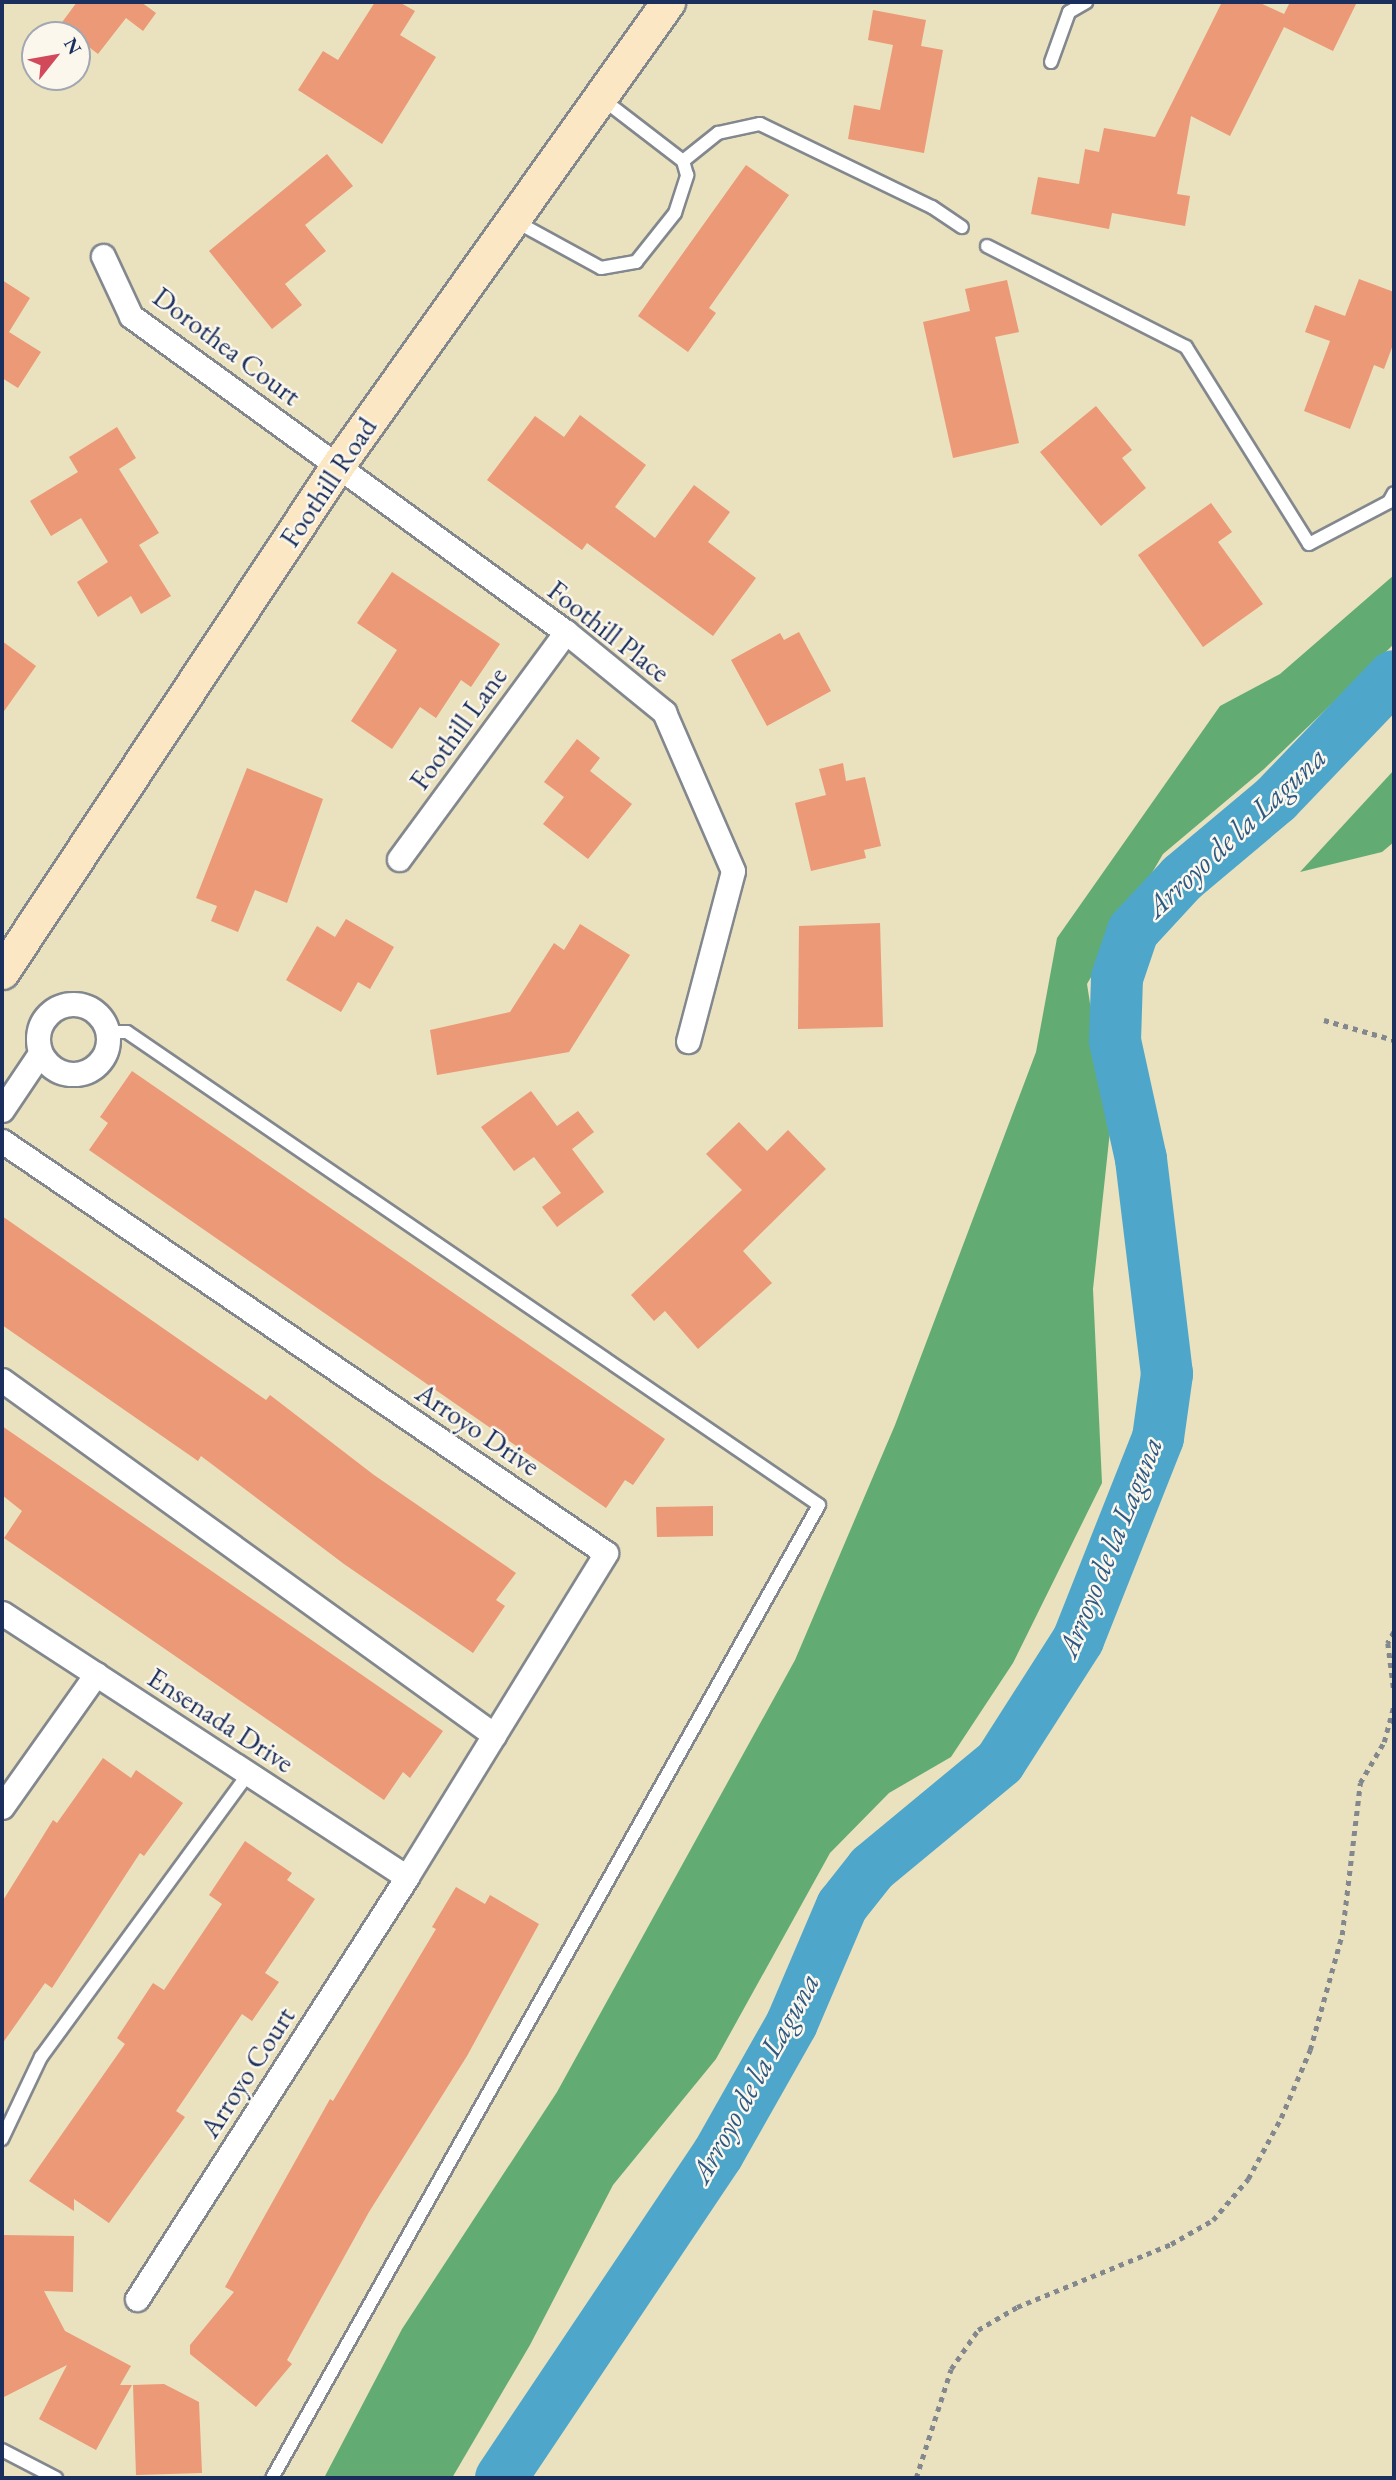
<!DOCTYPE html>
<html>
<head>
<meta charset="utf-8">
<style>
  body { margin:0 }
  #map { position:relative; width:1396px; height:2480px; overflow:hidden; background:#eae1be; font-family:"EB Garamond",serif }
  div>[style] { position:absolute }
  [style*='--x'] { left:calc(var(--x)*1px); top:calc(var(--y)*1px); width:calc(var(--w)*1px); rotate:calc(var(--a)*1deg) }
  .forest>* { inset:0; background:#62ac74 }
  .river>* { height:52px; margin:-26px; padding:0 26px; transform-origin:26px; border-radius:26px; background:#4ea7cb }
  .building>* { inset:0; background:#eb9977 }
  .path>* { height:4.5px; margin-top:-2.25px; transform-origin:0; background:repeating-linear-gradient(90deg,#82888e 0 5px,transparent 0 10px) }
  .roads { filter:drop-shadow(2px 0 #82888e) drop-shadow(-2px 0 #82888e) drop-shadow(0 2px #82888e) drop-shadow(0 -2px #82888e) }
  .lane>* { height:12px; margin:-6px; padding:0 6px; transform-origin:6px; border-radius:6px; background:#fff }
  .street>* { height:23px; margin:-11.5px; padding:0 11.5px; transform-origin:11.5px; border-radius:11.5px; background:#fff }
  .street>.ring { margin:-11.5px; padding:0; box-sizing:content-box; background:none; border:23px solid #fff; border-radius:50% }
  .secondary>* { height:33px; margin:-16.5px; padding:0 16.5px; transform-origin:16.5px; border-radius:16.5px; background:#fbe7c3 }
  span { translate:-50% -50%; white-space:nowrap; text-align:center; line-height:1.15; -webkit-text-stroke:5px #fbf7ec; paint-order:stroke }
  .street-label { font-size:28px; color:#1b2f5e }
  .water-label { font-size:30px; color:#2d5984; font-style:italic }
  .frame { position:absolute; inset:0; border:4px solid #1b2f5e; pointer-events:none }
  .north { position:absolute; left:21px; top:21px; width:70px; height:70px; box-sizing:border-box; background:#fbf7ec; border:2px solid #a1a7b3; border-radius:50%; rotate:59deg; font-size:19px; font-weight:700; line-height:28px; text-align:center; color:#1b2f5e }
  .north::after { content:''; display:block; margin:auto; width:24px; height:32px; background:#d1495b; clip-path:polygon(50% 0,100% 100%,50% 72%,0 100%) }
</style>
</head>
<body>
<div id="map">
  <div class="forest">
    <i style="clip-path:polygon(1394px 575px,1394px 644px,1264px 769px,1163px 854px,1087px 984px,1110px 1131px,1093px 1289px,1102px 1483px,1013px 1663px,951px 1757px,889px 1793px,830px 1853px,716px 2059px,613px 2185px,530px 2345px,452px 2478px,324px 2478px,402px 2329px,557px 2092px,795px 1660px,895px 1425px,1036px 1052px,1057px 938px,1220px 706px,1280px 674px)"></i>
    <i style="clip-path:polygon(1394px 770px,1394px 842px,1382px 852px,1300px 872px)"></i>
  </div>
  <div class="river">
    <i style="--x:501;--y:2478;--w:390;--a:-56.2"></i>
    <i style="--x:718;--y:2154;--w:150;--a:-60.5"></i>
    <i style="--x:792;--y:2023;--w:127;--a:-66.9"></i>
    <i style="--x:842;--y:1906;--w:48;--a:-51.7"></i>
    <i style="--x:872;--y:1868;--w:166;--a:-39.6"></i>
    <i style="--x:1000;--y:1762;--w:145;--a:-57.4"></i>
    <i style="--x:1078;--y:1640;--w:217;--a:-68.4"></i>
    <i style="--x:1158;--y:1438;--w:65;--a:-82"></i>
    <i style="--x:1167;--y:1374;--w:217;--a:-96.9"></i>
    <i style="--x:1141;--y:1159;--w:121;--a:-102.4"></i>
    <i style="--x:1115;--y:1041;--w:63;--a:-88.2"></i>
    <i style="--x:1117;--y:978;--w:50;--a:-71.2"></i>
    <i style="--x:1133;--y:931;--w:72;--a:-47.2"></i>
    <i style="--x:1182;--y:878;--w:123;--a:-40"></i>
    <i style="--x:1276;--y:799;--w:170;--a:-46.2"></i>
  </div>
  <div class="building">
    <i style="clip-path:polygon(77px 2px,141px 2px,156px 13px,143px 31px,126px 18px,98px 54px,60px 25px)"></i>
    <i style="clip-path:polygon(375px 2px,399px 2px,415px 11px,400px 35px,436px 57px,382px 144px,298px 90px,323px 51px,338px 60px)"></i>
    <i style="clip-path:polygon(1222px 2px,1258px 2px,1284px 14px,1290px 2px,1357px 2px,1333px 51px,1284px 27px,1230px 136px,1191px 116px,1177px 194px,1190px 196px,1185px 226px,1112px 213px,1109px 229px,1031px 214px,1038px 177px,1079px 184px,1085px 149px,1099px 152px,1104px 128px,1155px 137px)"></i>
    <i style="clip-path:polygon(873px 10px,926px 20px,921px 46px,943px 50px,924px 153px,848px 139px,854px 105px,880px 110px,893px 45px,868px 40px)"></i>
    <i style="clip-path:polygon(327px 154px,353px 186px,305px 225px,326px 251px,285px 284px,302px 305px,272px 329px,209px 251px)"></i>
    <i style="clip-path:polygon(746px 165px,789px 195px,709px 308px,716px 313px,688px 352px,638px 316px)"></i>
    <i style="clip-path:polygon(1359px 279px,1394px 292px,1394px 342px,1384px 369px,1374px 365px,1350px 429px,1304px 411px,1330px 341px,1305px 332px,1315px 305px,1345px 316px)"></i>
    <i style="clip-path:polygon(2px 280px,30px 298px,9px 332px,41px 352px,18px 388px,2px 378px)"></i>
    <i style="clip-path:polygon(1007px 280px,1019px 332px,995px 337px,1019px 443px,953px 458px,923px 322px,970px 311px,965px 289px)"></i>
    <i style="clip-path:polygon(1096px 406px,1132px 450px,1122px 458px,1146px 488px,1101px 526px,1040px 452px)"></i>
    <i style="clip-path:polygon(580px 415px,646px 465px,615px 507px,655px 538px,694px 485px,730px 512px,708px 542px,756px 578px,713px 636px,587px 543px,582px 550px,487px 480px,535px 416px,564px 437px)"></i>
    <i style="clip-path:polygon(117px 427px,136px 458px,119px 469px,159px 533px,139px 545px,171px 596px,141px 614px,131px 596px,98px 617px,77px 582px,108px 562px,81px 518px,51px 536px,30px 501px,78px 472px,69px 457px)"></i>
    <i style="clip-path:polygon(1211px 503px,1232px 532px,1218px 542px,1263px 604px,1203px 647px,1138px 555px)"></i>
    <i style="clip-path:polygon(392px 572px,500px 644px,471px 687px,461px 680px,436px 718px,420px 707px,392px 749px,351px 721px,397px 650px,357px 623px)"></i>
    <i style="clip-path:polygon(799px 632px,831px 691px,767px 726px,731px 660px,780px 633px,784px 640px)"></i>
    <i style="clip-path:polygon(2px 641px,36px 666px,2px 714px)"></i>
    <i style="clip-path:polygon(577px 739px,600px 758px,590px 771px,632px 804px,588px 859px,543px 824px,564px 797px,544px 782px)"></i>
    <i style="clip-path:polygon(843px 763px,846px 781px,865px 777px,881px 846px,864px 850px,866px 858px,811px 871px,795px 803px,826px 795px,819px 769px)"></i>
    <i style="clip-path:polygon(247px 768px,323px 799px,287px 903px,255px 890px,238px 932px,211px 921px,217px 906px,196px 898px)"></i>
    <i style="clip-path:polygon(346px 919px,394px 947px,370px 989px,358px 982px,341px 1012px,286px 980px,317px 926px,335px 937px)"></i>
    <i style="clip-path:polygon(880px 923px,883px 1027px,798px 1029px,799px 926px)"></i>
    <i style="clip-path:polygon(580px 924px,630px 955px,569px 1052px,437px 1075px,430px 1030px,510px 1012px,554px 943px,564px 950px)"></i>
    <i style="clip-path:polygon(132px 1071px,665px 1439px,633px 1485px,625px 1480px,606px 1508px,89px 1150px,108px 1123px,100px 1117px)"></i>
    <i style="clip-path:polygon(531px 1091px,557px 1126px,578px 1111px,594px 1132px,572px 1149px,604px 1192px,557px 1227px,542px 1207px,561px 1193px,534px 1157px,514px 1171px,481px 1127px)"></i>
    <i style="clip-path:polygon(739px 1122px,767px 1151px,788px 1130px,826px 1169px,743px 1251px,772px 1283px,698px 1349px,665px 1311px,654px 1321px,631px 1295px,742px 1190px,706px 1154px)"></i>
    <i style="clip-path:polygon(2px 1216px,266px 1400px,270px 1395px,374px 1475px,516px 1573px,496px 1600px,505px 1606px,473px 1653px,344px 1564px,201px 1456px,198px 1461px,2px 1325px)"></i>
    <i style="clip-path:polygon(2px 1426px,443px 1731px,410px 1778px,403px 1772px,384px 1800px,4px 1538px,22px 1511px,2px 1495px)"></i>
    <i style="clip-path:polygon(713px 1506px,713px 1536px,657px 1537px,656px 1507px)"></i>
    <i style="clip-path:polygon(103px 1758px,131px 1778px,136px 1770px,183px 1803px,144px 1856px,140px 1853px,52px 1988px,45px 1983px,2px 2044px,2px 1902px,53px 1820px,57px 1823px)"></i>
    <i style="clip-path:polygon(245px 1841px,292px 1873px,287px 1880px,315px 1899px,265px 1973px,279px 1982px,252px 2021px,242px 2014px,176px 2111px,185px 2117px,109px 2223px,74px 2199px,74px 2211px,29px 2181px,125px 2044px,117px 2038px,153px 1983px,164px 1990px,222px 1904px,209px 1895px)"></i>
    <i style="clip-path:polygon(456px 1887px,485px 1904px,490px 1895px,539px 1924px,467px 2056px,369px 2212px,287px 2360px,292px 2364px,256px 2407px,190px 2354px,190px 2345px,234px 2292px,225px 2287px,330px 2099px,333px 2101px,436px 1929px,432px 1927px)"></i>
    <i style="clip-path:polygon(2px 2235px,74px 2236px,73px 2292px,44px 2291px,65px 2331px,131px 2366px,120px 2385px,132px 2385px,96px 2450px,39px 2419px,67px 2365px,2px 2398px)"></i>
    <i style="clip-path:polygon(164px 2384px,199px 2402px,202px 2473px,136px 2475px,133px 2385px)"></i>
  </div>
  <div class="path">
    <i style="--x:1324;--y:1020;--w:73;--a:15.9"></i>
    <i style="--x:1394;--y:1632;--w:13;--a:119"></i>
    <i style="--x:1388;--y:1643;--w:48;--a:82.9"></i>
    <i style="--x:916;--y:2478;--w:114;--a:-72.2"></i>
    <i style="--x:951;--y:2369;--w:47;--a:-55.3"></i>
    <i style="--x:978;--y:2330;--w:45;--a:-30.5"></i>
    <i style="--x:1017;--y:2307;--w:166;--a:-22.2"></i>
    <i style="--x:1171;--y:2244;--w:48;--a:-29.7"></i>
    <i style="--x:1213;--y:2220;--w:54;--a:-49.5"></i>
    <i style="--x:1248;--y:2179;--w:69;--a:-61.6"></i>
    <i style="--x:1281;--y:2118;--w:74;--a:-66.9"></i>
    <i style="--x:1310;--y:2050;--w:119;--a:-74.5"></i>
    <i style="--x:1342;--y:1935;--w:153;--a:-83.2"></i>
    <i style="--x:1360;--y:1783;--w:48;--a:-59.7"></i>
    <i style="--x:1384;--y:1742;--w:38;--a:-75"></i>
  </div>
  <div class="roads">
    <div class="lane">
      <i style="--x:1051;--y:62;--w:53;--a:-70.2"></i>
      <i style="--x:1069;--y:12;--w:20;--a:-30"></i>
      <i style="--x:683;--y:161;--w:45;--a:-38.7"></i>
      <i style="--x:718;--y:133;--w:43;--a:-12.1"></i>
      <i style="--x:760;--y:124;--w:191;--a:25.8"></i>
      <i style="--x:932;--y:207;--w:36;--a:34"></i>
      <i style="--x:515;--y:221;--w:98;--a:28.7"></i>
      <i style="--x:601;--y:268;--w:36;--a:-10"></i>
      <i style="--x:636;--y:262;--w:63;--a:-51.5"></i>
      <i style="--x:675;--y:213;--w:40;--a:-72"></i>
      <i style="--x:687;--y:175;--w:15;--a:-106"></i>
      <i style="--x:683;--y:161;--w:105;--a:-142.4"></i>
      <i style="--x:987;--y:246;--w:223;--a:26.9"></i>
      <i style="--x:1186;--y:347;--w:232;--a:58"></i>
      <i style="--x:1309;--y:544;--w:90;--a:-27.7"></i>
      <i style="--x:1389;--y:502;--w:10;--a:-61"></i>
      <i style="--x:107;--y:1032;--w:20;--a:0"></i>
      <i style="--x:127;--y:1032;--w:838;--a:34.35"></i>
      <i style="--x:819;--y:1505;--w:1116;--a:119.34"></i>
      <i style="--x:2;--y:2139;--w:91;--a:-64.6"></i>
      <i style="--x:41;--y:2057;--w:351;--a:-53.8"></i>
      <i style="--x:2;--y:2450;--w:61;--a:27.4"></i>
    </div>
    <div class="street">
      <i style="--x:103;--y:256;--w:66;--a:65"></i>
      <i style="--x:131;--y:316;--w:538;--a:36"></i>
      <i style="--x:566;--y:632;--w:127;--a:39.2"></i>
      <i style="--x:664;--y:712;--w:173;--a:66.5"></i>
      <i style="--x:733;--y:871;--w:176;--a:104.8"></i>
      <i style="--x:399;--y:859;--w:282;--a:-53.7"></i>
      <i class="ring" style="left:38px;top:1004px;width:47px;height:47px"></i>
      <i style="--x:2;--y:1110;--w:66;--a:-56.1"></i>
      <i style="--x:2;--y:1141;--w:731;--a:34.3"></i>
      <i style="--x:606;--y:1553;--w:380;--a:121.6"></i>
      <i style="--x:407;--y:1877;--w:501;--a:122.61"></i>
      <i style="--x:2;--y:1380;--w:607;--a:35.81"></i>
      <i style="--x:2;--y:1613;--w:483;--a:33.1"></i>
      <i style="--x:2;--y:1807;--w:163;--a:-54.7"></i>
    </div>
    <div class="secondary">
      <i style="--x:2;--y:972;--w:608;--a:-56.47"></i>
      <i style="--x:338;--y:465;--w:569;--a:-54.52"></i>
    </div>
  </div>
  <div class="street-label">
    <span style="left:227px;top:346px;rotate:37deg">Dorothea Court</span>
    <span style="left:328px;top:482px;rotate:-56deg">Foothill Road</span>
    <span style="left:609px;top:631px;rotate:38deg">Foothill Place</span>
    <span style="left:458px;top:728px;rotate:-54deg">Foothill Lane</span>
    <span style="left:478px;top:1429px;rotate:34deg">Arroyo Drive</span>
    <span style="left:221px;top:1720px;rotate:33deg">Ensenada Drive</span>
    <span style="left:247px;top:2072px;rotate:-57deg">Arroyo Court</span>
  </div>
  <div class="water-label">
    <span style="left:1236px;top:832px;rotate:-43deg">Arroyo de la Laguna</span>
    <span style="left:1110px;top:1547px;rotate:-68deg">Arroyo de la Laguna</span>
    <span style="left:755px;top:2078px;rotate:-61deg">Arroyo de la Laguna</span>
  </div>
  <div class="frame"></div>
  <div class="north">N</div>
</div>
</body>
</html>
